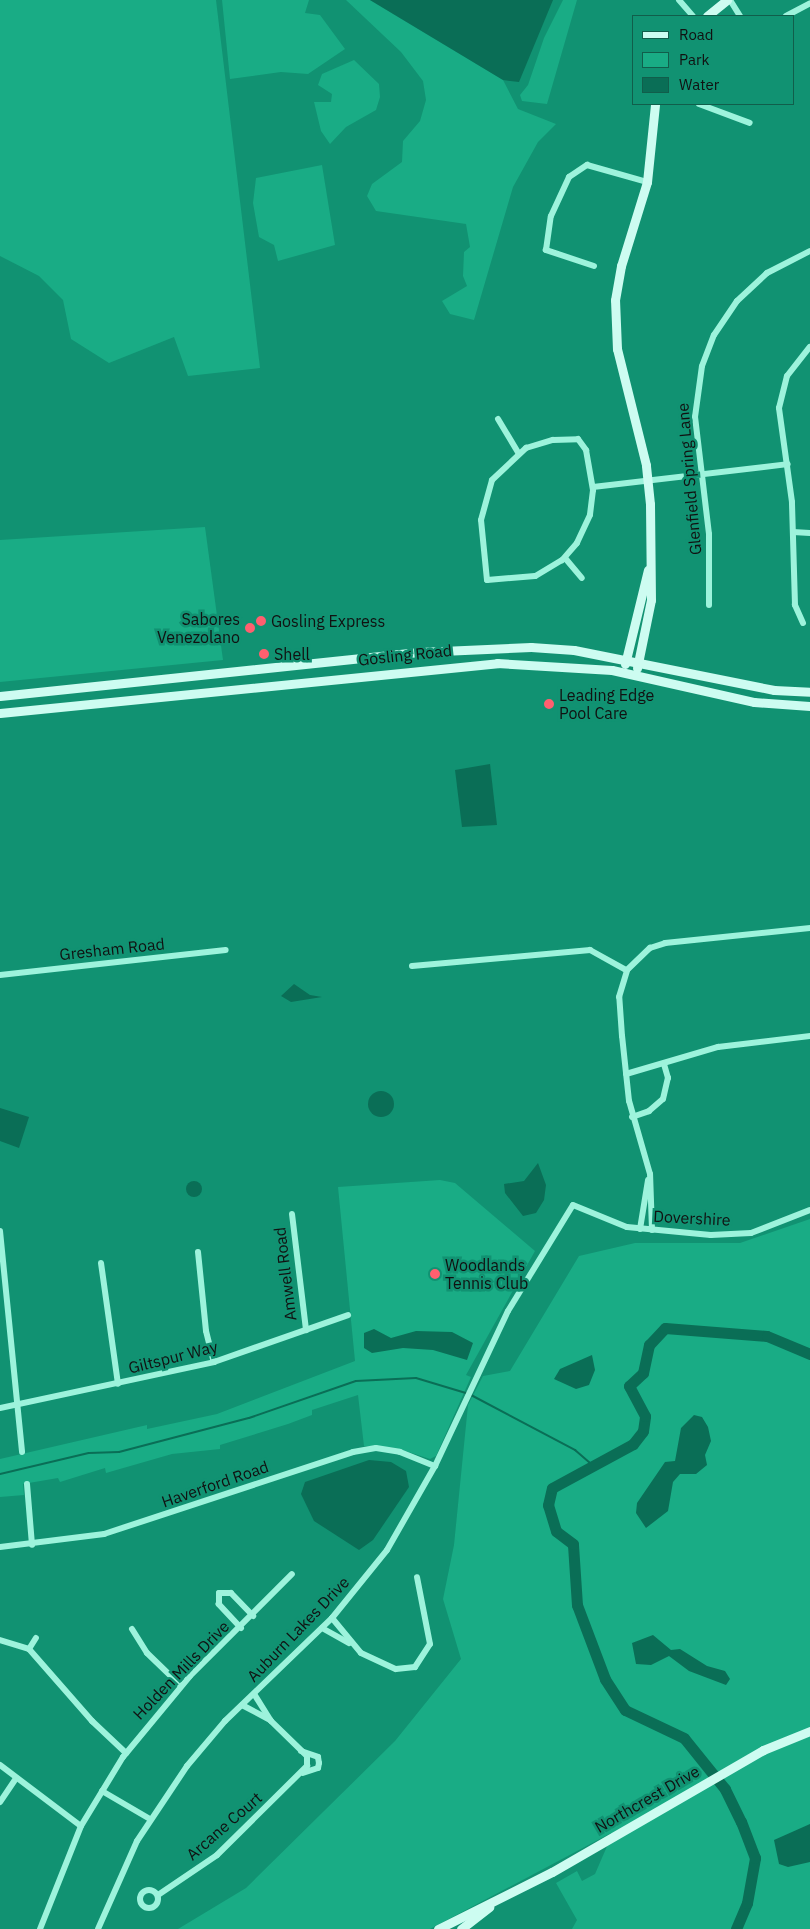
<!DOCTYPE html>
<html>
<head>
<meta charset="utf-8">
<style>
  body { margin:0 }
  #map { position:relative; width:810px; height:1929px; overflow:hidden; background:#119272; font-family:"IBM Plex Sans",sans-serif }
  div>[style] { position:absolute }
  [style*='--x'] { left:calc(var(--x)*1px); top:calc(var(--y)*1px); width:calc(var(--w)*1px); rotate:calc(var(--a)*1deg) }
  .green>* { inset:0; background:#19ac85 }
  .water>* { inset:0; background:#0a6e56 }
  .round { border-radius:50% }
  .stream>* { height:2px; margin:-1px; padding:0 1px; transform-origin:1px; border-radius:1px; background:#0a6e56 }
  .river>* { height:11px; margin:-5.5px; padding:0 5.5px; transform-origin:5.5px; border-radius:5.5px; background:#0a6e56 }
  .street>* { height:6px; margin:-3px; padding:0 3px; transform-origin:3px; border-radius:3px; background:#9df3dc }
  .street>.ring { margin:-3px; padding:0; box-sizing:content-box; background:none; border:6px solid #9df3dc; border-radius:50% }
  .secondary>* { height:9px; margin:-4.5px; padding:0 4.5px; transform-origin:4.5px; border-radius:4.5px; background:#cdfcf1 }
  .dots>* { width:14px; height:14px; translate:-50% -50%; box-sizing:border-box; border:2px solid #119272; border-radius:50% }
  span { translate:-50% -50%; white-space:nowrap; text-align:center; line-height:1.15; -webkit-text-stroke:5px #119272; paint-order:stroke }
  .street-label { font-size:16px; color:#111 }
  .poi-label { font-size:16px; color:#111 }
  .right { translate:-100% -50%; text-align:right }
  .left { translate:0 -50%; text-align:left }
  .legend { position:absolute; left:632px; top:15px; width:162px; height:90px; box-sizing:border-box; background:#119272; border:1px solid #115e4b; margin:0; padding:6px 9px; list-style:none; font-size:15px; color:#111 }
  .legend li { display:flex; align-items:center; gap:10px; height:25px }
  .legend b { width:25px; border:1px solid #115e4b }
</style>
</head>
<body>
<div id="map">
  <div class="green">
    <i style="clip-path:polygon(0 0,216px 0,260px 368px,188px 376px,174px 337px,109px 363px,71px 339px,63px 300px,39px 276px,0 256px)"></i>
    <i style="clip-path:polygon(222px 0,309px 0,305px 13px,320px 15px,345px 49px,308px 74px,281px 72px,230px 79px)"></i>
    <i style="clip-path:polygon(346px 0,370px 0,503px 80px,518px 109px,556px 124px,538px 142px,513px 187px,474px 320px,450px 314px,442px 301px,467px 286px,463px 276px,464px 252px,470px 247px,466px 224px,376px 211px,367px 196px,372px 184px,402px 162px,403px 141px,420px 121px,426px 100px,423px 81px,401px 52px)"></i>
    <i style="clip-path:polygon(563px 0,577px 0,547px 104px,522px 101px,520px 95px,528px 85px,544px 38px)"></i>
    <i style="clip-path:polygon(354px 60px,379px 84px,380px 97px,376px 110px,346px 127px,330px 144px,321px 131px,314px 102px,331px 102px,332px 94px,318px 85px,322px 74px)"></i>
    <i style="clip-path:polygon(322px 165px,335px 245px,278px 261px,274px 245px,259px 237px,253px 203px,256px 178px)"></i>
    <i style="clip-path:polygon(205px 527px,223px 660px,0 682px,0 540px)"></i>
    <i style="clip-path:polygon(440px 1180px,455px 1183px,535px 1251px,466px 1375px,471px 1377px,436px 1456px,430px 1459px,396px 1448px,364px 1446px,358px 1395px,312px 1410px,312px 1415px,288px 1424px,220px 1445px,220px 1449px,172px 1454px,106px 1473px,105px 1468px,60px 1482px,58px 1478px,23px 1484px,24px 1495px,0 1497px,0 1459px,147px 1425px,147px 1429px,217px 1414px,355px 1361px,338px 1187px)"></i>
    <i style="clip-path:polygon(810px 1219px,810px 1929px,572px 1929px,577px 1920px,556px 1883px,577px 1871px,582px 1881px,595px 1874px,608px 1844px,615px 1840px,611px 1833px,430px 1929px,178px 1929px,246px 1888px,395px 1741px,461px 1659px,443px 1599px,454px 1545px,468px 1405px,483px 1376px,510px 1371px,579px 1256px,635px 1243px,740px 1243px)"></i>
  </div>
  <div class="water">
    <i style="clip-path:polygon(370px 0,553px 0,519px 82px,503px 80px)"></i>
    <i style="clip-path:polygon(490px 764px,497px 825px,462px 827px,455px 770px)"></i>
    <i style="clip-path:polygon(294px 984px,310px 995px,322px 997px,291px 1002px,281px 996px)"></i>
    <i class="round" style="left:368px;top:1091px;width:26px;height:26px"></i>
    <i style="clip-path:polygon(0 1108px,29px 1117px,19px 1148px,0 1141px)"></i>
    <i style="clip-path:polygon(538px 1163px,546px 1185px,544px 1200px,536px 1213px,523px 1216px,505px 1193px,504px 1184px,524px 1181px)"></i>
    <i class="round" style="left:186px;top:1181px;width:16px;height:16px"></i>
    <i style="clip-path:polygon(374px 1329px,391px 1338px,416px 1331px,452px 1332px,473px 1343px,467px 1360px,433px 1350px,403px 1348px,372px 1353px,364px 1348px,364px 1333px)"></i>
    <i style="clip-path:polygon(592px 1355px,595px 1370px,589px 1385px,576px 1389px,554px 1379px,560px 1369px)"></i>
    <i style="clip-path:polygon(694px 1415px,702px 1417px,708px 1427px,711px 1441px,705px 1455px,707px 1465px,696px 1474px,680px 1474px,673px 1482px,668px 1511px,646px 1528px,636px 1513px,637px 1503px,665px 1462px,675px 1461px,681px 1428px)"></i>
    <i style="clip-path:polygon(369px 1460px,391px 1462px,406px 1471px,409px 1487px,373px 1540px,359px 1550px,314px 1521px,301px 1494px,305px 1482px)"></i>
    <i style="clip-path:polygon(653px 1635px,671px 1650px,680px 1649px,707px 1666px,725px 1671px,730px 1679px,726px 1685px,689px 1671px,669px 1656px,651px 1665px,636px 1664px,632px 1643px)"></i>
    <i style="clip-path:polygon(810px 1824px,810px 1862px,788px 1867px,779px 1864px,774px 1840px)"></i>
  </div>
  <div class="stream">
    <i style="--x:471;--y:1395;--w:118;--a:27.9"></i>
    <i style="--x:575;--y:1450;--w:23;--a:41"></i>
    <i style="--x:0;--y:1474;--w:91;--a:-13.3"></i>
    <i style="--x:89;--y:1453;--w:30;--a:-2"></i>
    <i style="--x:119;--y:1452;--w:134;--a:-14.7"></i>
    <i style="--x:249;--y:1418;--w:113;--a:-19.1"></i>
    <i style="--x:356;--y:1381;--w:60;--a:-2.9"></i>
    <i style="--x:416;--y:1378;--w:52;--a:16.7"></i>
  </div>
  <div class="river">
    <i style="--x:736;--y:1929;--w:28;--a:-67"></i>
    <i style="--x:747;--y:1903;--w:46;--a:-79.9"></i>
    <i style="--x:755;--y:1858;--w:39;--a:-111"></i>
    <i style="--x:741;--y:1822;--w:37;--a:-116"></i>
    <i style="--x:725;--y:1789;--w:65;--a:-128.8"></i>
    <i style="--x:684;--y:1738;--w:65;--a:-154.6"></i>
    <i style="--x:625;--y:1710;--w:37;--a:-123"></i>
    <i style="--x:605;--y:1679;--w:79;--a:-110.7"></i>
    <i style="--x:577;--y:1605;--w:61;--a:-93.8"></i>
    <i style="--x:573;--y:1544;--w:21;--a:-143"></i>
    <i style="--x:556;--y:1531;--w:27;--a:-107"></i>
    <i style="--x:548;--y:1505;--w:17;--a:-77"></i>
    <i style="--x:552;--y:1488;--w:92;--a:-28.5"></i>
    <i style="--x:633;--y:1444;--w:16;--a:-52"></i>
    <i style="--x:643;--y:1431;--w:15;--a:-82"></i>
    <i style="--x:645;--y:1416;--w:34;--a:-118"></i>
    <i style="--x:629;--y:1386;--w:19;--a:-43"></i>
    <i style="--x:643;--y:1373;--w:29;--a:-78"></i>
    <i style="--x:649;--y:1345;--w:23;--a:-47"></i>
    <i style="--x:665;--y:1328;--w:102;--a:4.5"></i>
    <i style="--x:767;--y:1336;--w:47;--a:22.7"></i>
  </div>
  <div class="street">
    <i style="--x:679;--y:0;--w:21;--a:49"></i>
    <i style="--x:730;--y:0;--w:19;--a:58"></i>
    <i style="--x:786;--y:16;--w:27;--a:-28"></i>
    <i style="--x:699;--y:104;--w:54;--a:20.4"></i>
    <i style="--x:594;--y:266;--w:51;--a:-161.6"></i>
    <i style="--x:546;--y:250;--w:34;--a:-82"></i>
    <i style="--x:551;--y:216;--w:43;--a:-65.2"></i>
    <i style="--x:569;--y:177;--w:22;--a:-34"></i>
    <i style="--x:587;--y:165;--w:62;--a:15.8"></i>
    <i style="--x:498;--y:419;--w:39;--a:59"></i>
    <i style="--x:578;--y:439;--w:14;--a:54"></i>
    <i style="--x:586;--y:450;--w:41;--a:80.1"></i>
    <i style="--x:593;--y:490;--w:25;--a:97"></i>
    <i style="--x:590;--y:515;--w:31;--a:115"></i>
    <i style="--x:577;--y:543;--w:23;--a:131"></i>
    <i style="--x:562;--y:560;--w:31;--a:149"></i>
    <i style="--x:535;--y:576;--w:48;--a:175.2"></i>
    <i style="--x:487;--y:580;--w:60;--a:-95.7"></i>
    <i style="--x:481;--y:520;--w:41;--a:-74.6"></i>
    <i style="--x:492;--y:480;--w:47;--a:-43.3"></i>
    <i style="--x:526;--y:448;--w:28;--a:-17"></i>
    <i style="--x:553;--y:440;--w:25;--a:-2"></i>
    <i style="--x:593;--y:487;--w:196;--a:-6.7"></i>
    <i style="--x:793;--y:532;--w:17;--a:3"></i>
    <i style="--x:565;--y:558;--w:26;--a:50"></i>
    <i style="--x:709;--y:605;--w:71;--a:-90"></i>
    <i style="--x:709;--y:534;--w:118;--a:-96.8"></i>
    <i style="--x:695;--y:417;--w:51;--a:-82.2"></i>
    <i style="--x:702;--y:366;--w:33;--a:-69"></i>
    <i style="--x:714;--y:335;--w:41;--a:-55.9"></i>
    <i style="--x:737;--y:301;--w:41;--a:-43"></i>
    <i style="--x:767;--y:273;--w:48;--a:-27.1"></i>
    <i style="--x:803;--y:623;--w:20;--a:-114"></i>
    <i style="--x:795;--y:605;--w:103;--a:-91.7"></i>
    <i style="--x:792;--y:502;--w:95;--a:-97.9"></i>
    <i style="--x:779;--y:408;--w:33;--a:-76"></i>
    <i style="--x:787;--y:376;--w:37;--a:-52"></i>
    <i style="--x:412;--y:966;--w:179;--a:-5.1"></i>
    <i style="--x:590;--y:950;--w:41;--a:29.1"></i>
    <i style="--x:0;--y:975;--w:227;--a:-6.3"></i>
    <i style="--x:626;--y:1074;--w:96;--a:-16.4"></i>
    <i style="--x:718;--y:1047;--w:93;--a:-6.8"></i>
    <i style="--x:632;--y:1117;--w:18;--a:-19"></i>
    <i style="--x:649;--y:1111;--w:18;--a:-41"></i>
    <i style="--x:663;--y:1099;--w:22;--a:-77"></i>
    <i style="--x:668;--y:1078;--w:15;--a:-106"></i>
    <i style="--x:292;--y:1214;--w:117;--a:83.1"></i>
    <i style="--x:640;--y:1229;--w:50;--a:-80.7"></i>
    <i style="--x:652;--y:1230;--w:56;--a:-92"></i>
    <i style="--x:650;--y:1174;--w:76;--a:-106"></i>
    <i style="--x:629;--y:1101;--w:65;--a:-96.1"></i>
    <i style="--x:622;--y:1036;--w:39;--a:-94"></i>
    <i style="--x:619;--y:997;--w:28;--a:-73"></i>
    <i style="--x:627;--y:970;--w:32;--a:-44"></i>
    <i style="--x:650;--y:948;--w:16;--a:-18"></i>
    <i style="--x:665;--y:943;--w:146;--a:-5.9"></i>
    <i style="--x:0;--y:1231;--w:222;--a:84.3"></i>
    <i style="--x:198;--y:1252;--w:79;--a:84.2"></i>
    <i style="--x:206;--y:1331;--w:32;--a:76"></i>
    <i style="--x:101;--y:1263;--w:122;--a:82"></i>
    <i style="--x:0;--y:1408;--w:219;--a:-12.1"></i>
    <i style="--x:214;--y:1362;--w:142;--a:-19.3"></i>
    <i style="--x:27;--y:1484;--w:61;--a:85.3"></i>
    <i style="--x:0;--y:1547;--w:105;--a:-7.1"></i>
    <i style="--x:104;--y:1534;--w:262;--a:-18.2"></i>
    <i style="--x:353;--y:1452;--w:23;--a:-10"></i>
    <i style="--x:376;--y:1448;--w:24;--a:9"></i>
    <i style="--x:400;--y:1452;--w:38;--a:22"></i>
    <i style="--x:332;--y:1618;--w:45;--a:50.4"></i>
    <i style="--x:361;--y:1653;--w:38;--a:25"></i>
    <i style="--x:396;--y:1669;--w:19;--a:-6"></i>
    <i style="--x:415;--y:1667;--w:27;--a:-57"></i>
    <i style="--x:430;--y:1644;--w:68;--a:-101"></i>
    <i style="--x:241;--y:1628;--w:33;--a:-133"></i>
    <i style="--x:219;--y:1604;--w:11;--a:-90"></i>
    <i style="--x:219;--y:1593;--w:12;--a:0"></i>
    <i style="--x:231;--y:1593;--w:32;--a:46"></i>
    <i style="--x:322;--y:1628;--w:31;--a:29"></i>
    <i style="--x:132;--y:1629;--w:28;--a:58"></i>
    <i style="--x:147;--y:1653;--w:47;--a:44.1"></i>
    <i style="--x:0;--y:1640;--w:30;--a:17"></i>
    <i style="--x:29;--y:1649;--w:96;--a:48.8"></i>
    <i style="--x:92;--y:1721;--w:47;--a:43.3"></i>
    <i style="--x:29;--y:1649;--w:13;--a:-58"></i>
    <i style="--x:242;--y:1705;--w:32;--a:28"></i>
    <i style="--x:301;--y:1751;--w:18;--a:19"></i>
    <i style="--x:318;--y:1757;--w:6;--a:81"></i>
    <i style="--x:319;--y:1763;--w:5;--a:101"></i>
    <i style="--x:318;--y:1768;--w:16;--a:162"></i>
    <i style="--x:0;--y:1765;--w:101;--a:37"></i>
    <i style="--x:102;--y:1791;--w:56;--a:30.3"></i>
    <i style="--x:0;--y:1802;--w:29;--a:-56"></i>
    <i class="ring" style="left:140px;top:1890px;width:12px;height:12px"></i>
    <i style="--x:158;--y:1895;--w:71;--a:-34.1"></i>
    <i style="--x:217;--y:1855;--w:127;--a:-44.7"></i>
    <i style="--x:307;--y:1766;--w:10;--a:-90"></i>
    <i style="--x:307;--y:1756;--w:50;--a:-135.8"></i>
    <i style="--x:271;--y:1721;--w:32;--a:-122"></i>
    <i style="--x:40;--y:1929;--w:111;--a:-68.3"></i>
    <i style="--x:81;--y:1826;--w:81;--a:-58.7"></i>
    <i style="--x:123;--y:1757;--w:105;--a:-50.4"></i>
    <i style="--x:190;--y:1676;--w:144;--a:-45"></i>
    <i style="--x:98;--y:1929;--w:96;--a:-66.1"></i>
    <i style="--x:137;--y:1841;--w:90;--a:-56.3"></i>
    <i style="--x:187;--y:1766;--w:59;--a:-49.8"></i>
    <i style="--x:225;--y:1721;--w:149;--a:-43.9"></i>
    <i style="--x:332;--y:1618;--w:87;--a:-51"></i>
    <i style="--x:387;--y:1550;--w:97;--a:-60.3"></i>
    <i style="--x:435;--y:1466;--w:171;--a:-64.8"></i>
    <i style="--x:508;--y:1311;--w:124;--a:-58.5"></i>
    <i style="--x:573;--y:1205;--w:58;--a:22.2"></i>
    <i style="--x:627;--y:1227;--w:84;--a:5.4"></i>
    <i style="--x:711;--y:1235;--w:40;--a:-2.9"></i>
    <i style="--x:751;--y:1233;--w:63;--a:-21.3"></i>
  </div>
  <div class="secondary">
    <i style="--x:707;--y:16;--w:26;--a:-39"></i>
    <i style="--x:625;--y:664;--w:97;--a:-76.3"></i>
    <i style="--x:637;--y:668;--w:69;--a:-78.4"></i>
    <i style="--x:651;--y:600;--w:96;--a:-90.6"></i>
    <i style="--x:650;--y:504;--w:39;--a:-96"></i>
    <i style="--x:646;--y:465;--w:120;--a:-104"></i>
    <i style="--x:617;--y:349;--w:49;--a:-92.3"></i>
    <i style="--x:615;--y:300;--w:35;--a:-80"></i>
    <i style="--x:621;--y:266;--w:88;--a:-72.8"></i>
    <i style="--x:647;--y:182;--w:78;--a:-84.1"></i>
    <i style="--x:0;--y:696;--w:421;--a:-6"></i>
    <i style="--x:419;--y:652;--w:112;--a:-2.6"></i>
    <i style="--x:531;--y:647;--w:43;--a:4"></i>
    <i style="--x:574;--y:650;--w:204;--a:11.3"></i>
    <i style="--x:774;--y:690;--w:36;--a:3"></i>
    <i style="--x:0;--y:713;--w:500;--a:-5.7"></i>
    <i style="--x:497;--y:663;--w:115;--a:3.5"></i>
    <i style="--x:612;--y:670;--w:146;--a:12.7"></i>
    <i style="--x:754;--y:702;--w:56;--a:4.1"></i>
    <i style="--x:438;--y:1929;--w:127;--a:-26.6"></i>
    <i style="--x:552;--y:1872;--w:244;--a:-30"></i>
    <i style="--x:763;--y:1750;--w:51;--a:-22"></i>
    <i style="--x:461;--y:1929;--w:36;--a:-38"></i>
  </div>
  <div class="dots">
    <i style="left:261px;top:621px;background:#ff5f6f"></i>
    <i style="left:250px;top:628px;background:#ff5f6f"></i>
    <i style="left:264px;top:654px;background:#ff5f6f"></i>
    <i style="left:549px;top:704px;background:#ff5f6f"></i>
    <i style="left:435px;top:1274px;background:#ff5f6f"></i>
  </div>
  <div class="street-label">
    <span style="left:689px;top:479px;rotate:-95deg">Glenfield Spring Lane</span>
    <span style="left:405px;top:655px;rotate:-6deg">Gosling Road</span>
    <span style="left:112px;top:949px;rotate:-6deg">Gresham Road</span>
    <span style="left:692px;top:1218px;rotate:3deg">Dovershire</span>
    <span style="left:285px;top:1274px;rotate:-97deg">Amwell Road</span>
    <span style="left:173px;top:1357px;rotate:-14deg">Giltspur Way</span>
    <span style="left:215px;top:1484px;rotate:-19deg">Haverford Road</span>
    <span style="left:298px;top:1629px;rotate:-46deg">Auburn Lakes Drive</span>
    <span style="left:181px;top:1670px;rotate:-46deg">Holden Mills Drive</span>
    <span style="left:647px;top:1799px;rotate:-30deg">Northcrest Drive</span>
    <span style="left:224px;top:1826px;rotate:-41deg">Arcane Court</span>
  </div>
  <div class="poi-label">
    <span class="right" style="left:240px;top:628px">Sabores<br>Venezolano</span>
    <span class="left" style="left:271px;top:621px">Gosling Express</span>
    <span class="left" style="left:274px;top:654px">Shell</span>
    <span class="left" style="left:559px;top:704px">Leading Edge<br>Pool Care</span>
    <span class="left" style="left:445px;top:1274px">Woodlands<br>Tennis Club</span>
  </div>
  <ul class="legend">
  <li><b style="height:6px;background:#cdfcf1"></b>Road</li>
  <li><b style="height:14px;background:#19ac85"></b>Park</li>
  <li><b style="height:14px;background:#0a6e56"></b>Water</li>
  </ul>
</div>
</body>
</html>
